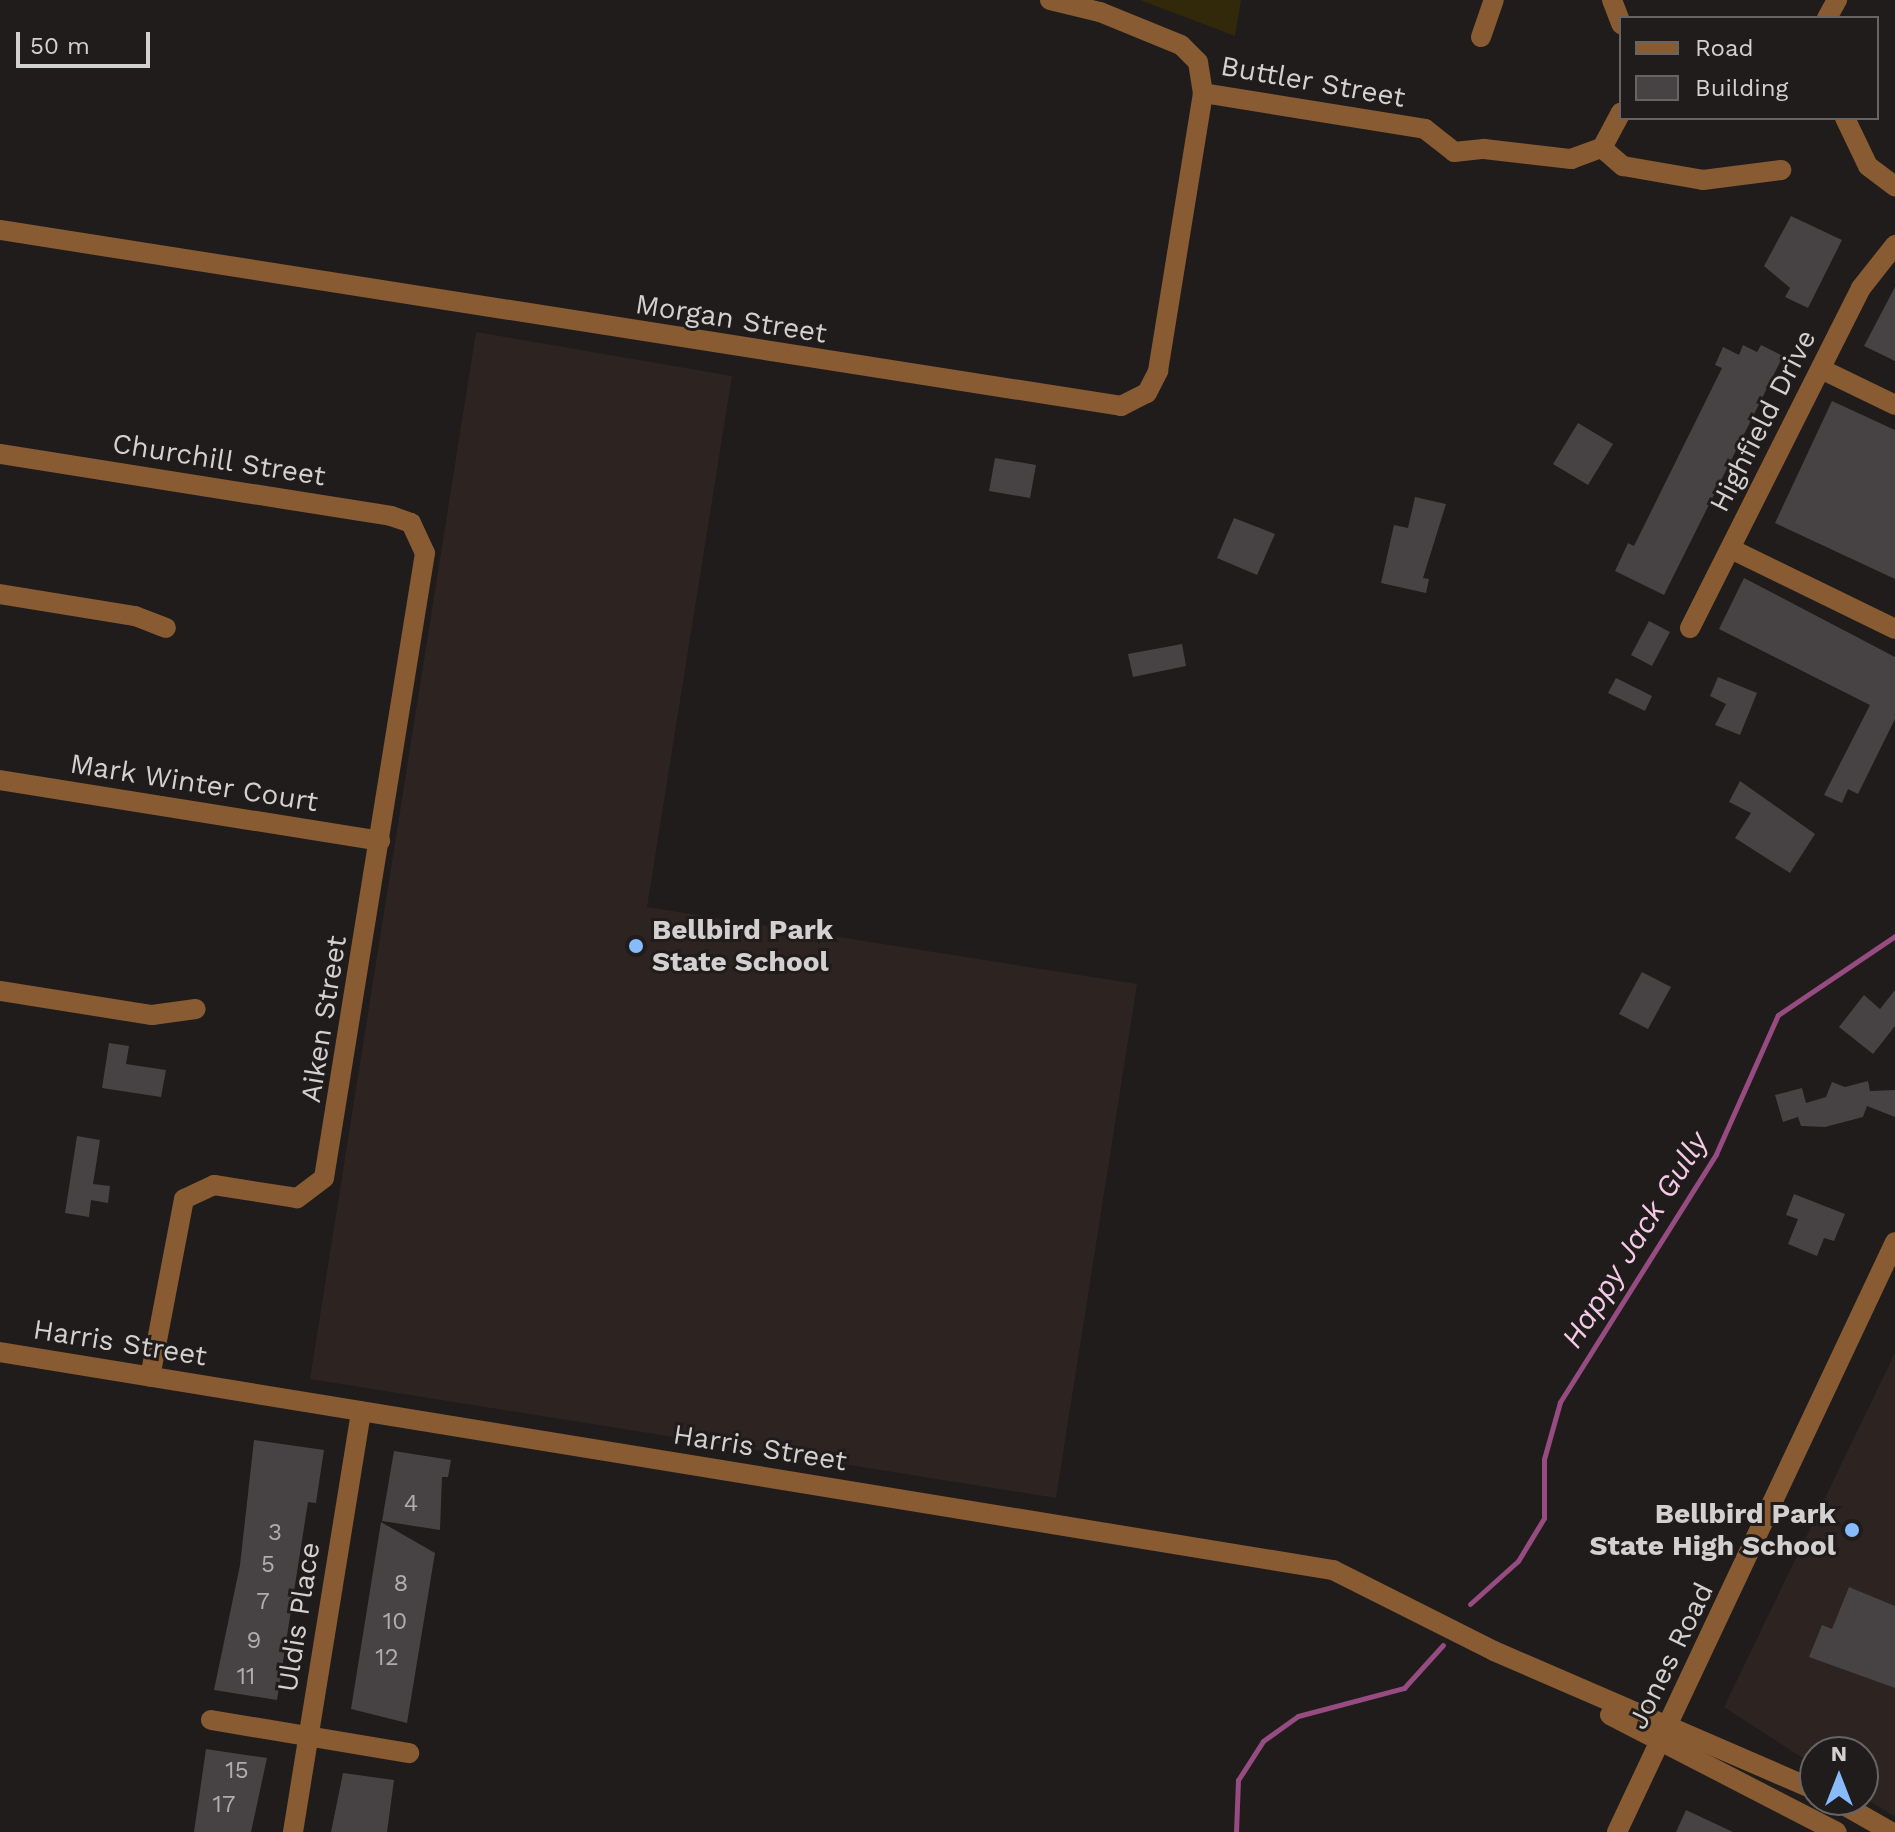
<!DOCTYPE html>
<html>
<head>
<meta charset="utf-8">
<style>
  body { margin:0 }
  #map { position:relative; width:1895px; height:1832px; overflow:hidden; background:#201c1b; font-family:"Work Sans",sans-serif }
  div>[style] { position:absolute }
  [style*='--x'] { left:calc(var(--x)*1px); top:calc(var(--y)*1px); width:calc(var(--w)*1px); rotate:calc(var(--a)*1deg) }
  .built>* { inset:0; background:#2d2321 }
  .green>* { inset:0; background:#32280a }
  .stream>* { height:5px; margin:-2.5px; padding:0 2.5px; transform-origin:2.5px; border-radius:2.5px; background:#964b81 }
  .building>* { inset:0; background:#474243 }
  .minor>* { height:20px; margin:-10px; padding:0 10px; transform-origin:10px; border-radius:10px; background:#885b32 }
  .dots>* { width:22px; height:22px; translate:-50% -50%; box-sizing:border-box; border:4px solid #201c1b; border-radius:50% }
  span { translate:-50% -50%; white-space:nowrap; text-align:center; line-height:1.15; -webkit-text-stroke:6px #201c1b; paint-order:stroke }
  .number-label { font-size:24px; color:#b0adad }
  .number-label span { -webkit-text-stroke-width:0 }
  .street-label { font-size:28px; color:#d3d1d0 }
  .poi-label { font-size:28px; color:#d3d1d0; font-weight:700 }
  .left { translate:0 -50%; text-align:left }
  .right { translate:-100% -50%; text-align:right }
  .water-label { font-size:30px; color:#f5cae7; font-style:italic }
  .legend { position:absolute; left:1619px; top:16px; width:260px; height:104px; box-sizing:border-box; background:#201c1b; border:2px solid #686463; margin:0; padding:10px 14px; list-style:none; font-size:24px; color:#d3d1d0 }
  .legend li { display:flex; align-items:center; gap:16px; height:40px }
  .legend b { width:40px; border:2px solid #686463 }
  .north { position:absolute; left:1799px; top:1736px; width:80px; height:80px; box-sizing:border-box; background:#201c1b; border:2px solid #686463; border-radius:50%; rotate:0deg; font-size:22px; font-weight:700; line-height:32px; text-align:center; color:#d3d1d0 }
  .north::after { content:''; display:block; margin:auto; width:28px; height:36px; background:#88bbfc; clip-path:polygon(50% 0,100% 100%,50% 72%,0 100%) }
  .scale { position:absolute; left:16px; top:32px; width:134px; height:36px; box-sizing:border-box; border:4px solid #d3d1d0; border-top:0; padding-left:10px; font-size:24px; line-height:28px; white-space:nowrap; color:#d3d1d0; -webkit-text-stroke:6px #201c1b; paint-order:stroke }
</style>
</head>
<body>
<div id="map">
  <div class="built">
    <i style="clip-path:polygon(476px 332px,732px 376px,647px 907px,1137px 984px,1056px 1498px,310px 1379px)"></i>
    <i style="clip-path:polygon(1895px 1353px,1895px 1817px,1863px 1797px,1863px 1752px,1815px 1752px,1815px 1766px,1724px 1707px)"></i>
  </div>
  <div class="green">
    <i style="clip-path:polygon(1141px 0,1241px 0,1235px 36px,1140px 0)"></i>
  </div>
  <div class="stream">
    <i style="--x:1470;--y:1604;--w:64;--a:-41.9"></i>
    <i style="--x:1518;--y:1561;--w:50;--a:-58.8"></i>
    <i style="--x:1544;--y:1518;--w:59;--a:-90"></i>
    <i style="--x:1544;--y:1459;--w:59;--a:-74.3"></i>
    <i style="--x:1560;--y:1402;--w:293;--a:-57.8"></i>
    <i style="--x:1716;--y:1154;--w:152;--a:-66"></i>
    <i style="--x:1778;--y:1015;--w:141;--a:-34"></i>
    <i style="--x:1236;--y:1832;--w:52;--a:-87.8"></i>
    <i style="--x:1238;--y:1780;--w:46;--a:-57.3"></i>
    <i style="--x:1263;--y:1741;--w:43;--a:-35.5"></i>
    <i style="--x:1298;--y:1716;--w:110;--a:-14.8"></i>
    <i style="--x:1404;--y:1688;--w:58;--a:-47.8"></i>
  </div>
  <div class="building">
    <i style="clip-path:polygon(1791px 216px,1842px 240px,1808px 308px,1785px 297px,1790px 288px,1764px 266px)"></i>
    <i style="clip-path:polygon(1895px 287px,1895px 361px,1864px 346px)"></i>
    <i style="clip-path:polygon(1743px 345px,1757px 352px,1761px 345px,1783px 356px,1664px 595px,1615px 571px,1628px 543px,1634px 546px,1722px 368px,1715px 365px,1723px 347px,1739px 355px)"></i>
    <i style="clip-path:polygon(1832px 401px,1895px 430px,1895px 579px,1775px 523px)"></i>
    <i style="clip-path:polygon(1578px 423px,1613px 444px,1588px 485px,1553px 464px)"></i>
    <i style="clip-path:polygon(995px 458px,1036px 465px,1030px 498px,989px 491px)"></i>
    <i style="clip-path:polygon(1415px 497px,1446px 504px,1423px 578px,1429px 579px,1426px 593px,1381px 583px,1394px 525px,1408px 528px)"></i>
    <i style="clip-path:polygon(1234px 518px,1275px 534px,1257px 575px,1217px 558px)"></i>
    <i style="clip-path:polygon(1744px 578px,1895px 657px,1895px 719px,1858px 794px,1848px 789px,1842px 803px,1824px 795px,1870px 705px,1719px 629px)"></i>
    <i style="clip-path:polygon(1649px 621px,1670px 632px,1652px 666px,1631px 655px)"></i>
    <i style="clip-path:polygon(1182px 644px,1186px 666px,1133px 677px,1128px 654px)"></i>
    <i style="clip-path:polygon(1718px 677px,1757px 693px,1740px 735px,1715px 725px,1726px 704px,1710px 696px)"></i>
    <i style="clip-path:polygon(1616px 678px,1652px 696px,1645px 711px,1608px 693px)"></i>
    <i style="clip-path:polygon(1740px 781px,1815px 834px,1790px 873px,1735px 838px,1751px 813px,1729px 802px)"></i>
    <i style="clip-path:polygon(1642px 972px,1671px 987px,1648px 1029px,1619px 1014px)"></i>
    <i style="clip-path:polygon(1895px 990px,1895px 1026px,1873px 1054px,1839px 1027px,1864px 995px,1880px 1009px)"></i>
    <i style="clip-path:polygon(109px 1043px,129px 1046px,126px 1064px,166px 1070px,161px 1097px,102px 1088px)"></i>
    <i style="clip-path:polygon(1868px 1081px,1870px 1091px,1895px 1090px,1895px 1117px,1867px 1106px,1863px 1117px,1825px 1127px,1801px 1126px,1798px 1117px,1783px 1122px,1775px 1095px,1802px 1088px,1806px 1103px,1826px 1097px,1832px 1082px,1845px 1087px)"></i>
    <i style="clip-path:polygon(77px 1136px,100px 1140px,93px 1184px,110px 1186px,108px 1203px,91px 1200px,89px 1217px,65px 1213px)"></i>
    <i style="clip-path:polygon(1794px 1194px,1845px 1214px,1834px 1241px,1824px 1238px,1817px 1256px,1788px 1244px,1798px 1219px,1786px 1215px)"></i>
    <i style="clip-path:polygon(254px 1440px,324px 1450px,316px 1503px,308px 1502px,277px 1700px,214px 1690px,240px 1565px)"></i>
    <i style="clip-path:polygon(394px 1451px,451px 1460px,448px 1477px,442px 1477px,440px 1530px,382px 1521px)"></i>
    <i style="clip-path:polygon(381px 1522px,435px 1553px,407px 1723px,351px 1709px)"></i>
    <i style="clip-path:polygon(1849px 1587px,1895px 1606px,1895px 1688px,1809px 1657px,1822px 1625px,1832px 1629px)"></i>
    <i style="clip-path:polygon(206px 1749px,267px 1758px,251px 1832px,194px 1832px)"></i>
    <i style="clip-path:polygon(343px 1773px,394px 1780px,387px 1832px,331px 1832px)"></i>
    <i style="clip-path:polygon(1686px 1810px,1733px 1832px,1676px 1832px)"></i>
  </div>
  <div class="minor">
    <i style="--x:1050;--y:0;--w:51;--a:13.5"></i>
    <i style="--x:1100;--y:12;--w:87;--a:22.2"></i>
    <i style="--x:1181;--y:45;--w:24;--a:45"></i>
    <i style="--x:1198;--y:62;--w:31;--a:81"></i>
    <i style="--x:1203;--y:93;--w:225;--a:9.2"></i>
    <i style="--x:1425;--y:129;--w:37;--a:38"></i>
    <i style="--x:1454;--y:152;--w:30;--a:-6"></i>
    <i style="--x:1484;--y:149;--w:88;--a:6.6"></i>
    <i style="--x:1571;--y:159;--w:33;--a:-20"></i>
    <i style="--x:1602;--y:148;--w:40;--a:-62"></i>
    <i style="--x:1612;--y:0;--w:26;--a:69"></i>
    <i style="--x:1827;--y:18;--w:21;--a:-61"></i>
    <i style="--x:1481;--y:37;--w:39;--a:-71"></i>
    <i style="--x:1845;--y:118;--w:53;--a:64.4"></i>
    <i style="--x:1868;--y:166;--w:34;--a:37"></i>
    <i style="--x:1602;--y:148;--w:28;--a:41"></i>
    <i style="--x:1623;--y:166;--w:81;--a:9.9"></i>
    <i style="--x:1703;--y:180;--w:79;--a:-7.3"></i>
    <i style="--x:0;--y:230;--w:1135;--a:8.92"></i>
    <i style="--x:1121;--y:406;--w:29;--a:-27"></i>
    <i style="--x:1147;--y:393;--w:25;--a:-63"></i>
    <i style="--x:1158;--y:371;--w:282;--a:-80.8"></i>
    <i style="--x:1821;--y:369;--w:82;--a:25.9"></i>
    <i style="--x:0;--y:454;--w:396;--a:9"></i>
    <i style="--x:391;--y:516;--w:21;--a:19"></i>
    <i style="--x:411;--y:523;--w:33;--a:65"></i>
    <i style="--x:425;--y:553;--w:633;--a:99.18"></i>
    <i style="--x:324;--y:1178;--w:34;--a:143"></i>
    <i style="--x:297;--y:1198;--w:84;--a:-171.1"></i>
    <i style="--x:214;--y:1185;--w:33;--a:155"></i>
    <i style="--x:184;--y:1199;--w:181;--a:100.8"></i>
    <i style="--x:1731;--y:549;--w:182;--a:26"></i>
    <i style="--x:0;--y:594;--w:137;--a:9.3"></i>
    <i style="--x:135;--y:616;--w:33;--a:21"></i>
    <i style="--x:1690;--y:628;--w:381;--a:-63.3"></i>
    <i style="--x:1861;--y:288;--w:55;--a:-51.7"></i>
    <i style="--x:0;--y:780;--w:385;--a:9.1"></i>
    <i style="--x:0;--y:991;--w:154;--a:9"></i>
    <i style="--x:152;--y:1015;--w:44;--a:-7.8"></i>
    <i style="--x:0;--y:1352;--w:1351;--a:9.29"></i>
    <i style="--x:1333;--y:1570;--w:180;--a:26.7"></i>
    <i style="--x:1494;--y:1651;--w:350;--a:23.4"></i>
    <i style="--x:1610;--y:1715;--w:255;--a:27.3"></i>
    <i style="--x:211;--y:1720;--w:201;--a:9.5"></i>
    <i style="--x:1835;--y:1800;--w:64;--a:29.7"></i>
    <i style="--x:293;--y:1832;--w:426;--a:-80.8"></i>
    <i style="--x:1617;--y:1832;--w:652;--a:-64.77"></i>
  </div>
  <div class="dots">
    <i style="left:636px;top:946px;background:#88bbfc"></i>
    <i style="left:1852px;top:1530px;background:#88bbfc"></i>
  </div>
  <div class="number-label">
    <span style="left:411px;top:1504px">4</span>
    <span style="left:275px;top:1533px">3</span>
    <span style="left:268px;top:1565px">5</span>
    <span style="left:401px;top:1584px">8</span>
    <span style="left:263px;top:1602px">7</span>
    <span style="left:395px;top:1622px">10</span>
    <span style="left:254px;top:1641px">9</span>
    <span style="left:387px;top:1658px">12</span>
    <span style="left:246px;top:1677px">11</span>
    <span style="left:237px;top:1771px">15</span>
    <span style="left:224px;top:1805px">17</span>
  </div>
  <div class="street-label">
    <span style="left:1313px;top:82px;rotate:10deg">Buttler Street</span>
    <span style="left:731px;top:319px;rotate:9deg">Morgan Street</span>
    <span style="left:1763px;top:421px;rotate:-63deg">Highfield Drive</span>
    <span style="left:219px;top:460px;rotate:9deg">Churchill Street</span>
    <span style="left:194px;top:783px;rotate:9deg">Mark Winter Court</span>
    <span style="left:324px;top:1019px;rotate:-81deg">Aiken Street</span>
    <span style="left:120px;top:1343px;rotate:9deg">Harris Street</span>
    <span style="left:760px;top:1448px;rotate:9deg">Harris Street</span>
    <span style="left:299px;top:1617px;rotate:-81deg">Uldis Place</span>
    <span style="left:1671px;top:1656px;rotate:-64deg">Jones Road</span>
  </div>
  <div class="poi-label">
    <span class="left" style="left:652px;top:946px">Bellbird Park<br>State School</span>
    <span class="right" style="left:1836px;top:1530px">Bellbird Park<br>State High School</span>
  </div>
  <div class="water-label">
    <span style="left:1635px;top:1240px;rotate:-58deg">Happy Jack Gully</span>
  </div>
  <ul class="legend">
  <li><b style="height:10px;background:#885b32"></b>Road</li>
  <li><b style="height:22px;background:#474243"></b>Building</li>
  </ul>
  <div class="north">N</div>
  <div class="scale">50 m</div>
</div>
</body>
</html>
